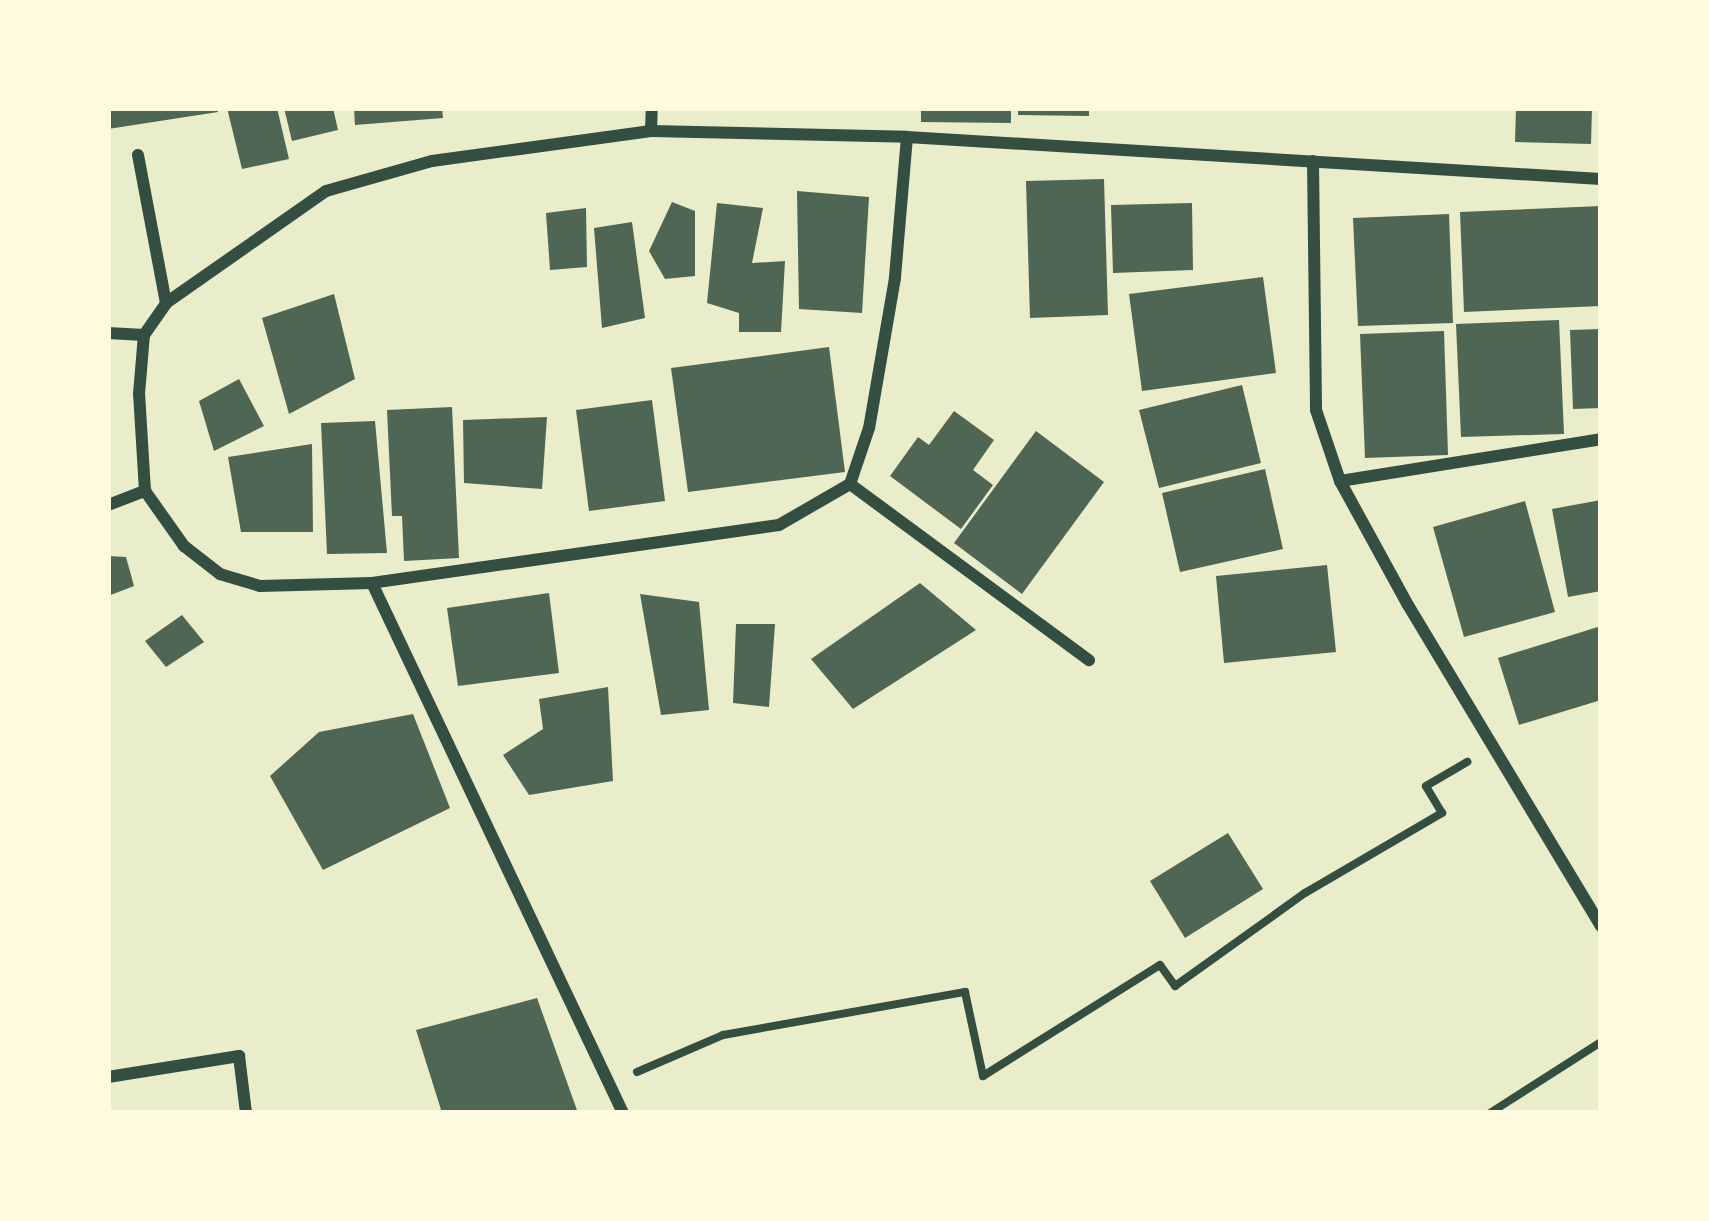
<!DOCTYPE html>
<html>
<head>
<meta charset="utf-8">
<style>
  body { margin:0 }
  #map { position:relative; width:1709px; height:1221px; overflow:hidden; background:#e9edc9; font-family:Rubik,sans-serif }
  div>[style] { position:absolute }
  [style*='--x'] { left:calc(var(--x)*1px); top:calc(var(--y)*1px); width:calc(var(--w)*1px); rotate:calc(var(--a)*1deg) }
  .building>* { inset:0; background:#4f6655 }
  .path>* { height:8px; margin:-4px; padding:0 4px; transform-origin:4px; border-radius:4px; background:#344e41 }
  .minor>* { height:12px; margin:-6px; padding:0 6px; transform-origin:6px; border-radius:6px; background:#344e41 }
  span { translate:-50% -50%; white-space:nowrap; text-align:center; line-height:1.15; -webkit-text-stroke:9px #fefae0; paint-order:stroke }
  .frame { position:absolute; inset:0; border:111px solid #fefae0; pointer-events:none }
</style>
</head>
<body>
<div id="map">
  <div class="building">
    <i style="clip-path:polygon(108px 108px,218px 108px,218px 112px,108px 129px)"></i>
    <i style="clip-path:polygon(227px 108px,277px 108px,289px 159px,242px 169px)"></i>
    <i style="clip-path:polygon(284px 108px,333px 108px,338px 130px,292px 141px)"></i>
    <i style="clip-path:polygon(354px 108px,442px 108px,443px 118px,355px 125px)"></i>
    <i style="clip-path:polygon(921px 108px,1011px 108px,1011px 123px,921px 122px)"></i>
    <i style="clip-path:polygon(1018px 108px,1089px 108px,1089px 116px,1018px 115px)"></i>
    <i style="clip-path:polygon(1516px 108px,1592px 108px,1591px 144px,1515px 142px)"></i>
    <i style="clip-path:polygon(1104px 179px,1108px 315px,1030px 318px,1026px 181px)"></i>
    <i style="clip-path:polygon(797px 191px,869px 197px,862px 313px,799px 309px)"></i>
    <i style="clip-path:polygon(672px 202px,695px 211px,695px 276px,665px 279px,649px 251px)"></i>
    <i style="clip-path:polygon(717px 203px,763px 208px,752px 263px,785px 261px,781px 332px,739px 332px,739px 313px,707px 303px)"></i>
    <i style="clip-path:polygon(1192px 203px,1193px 270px,1113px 273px,1111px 205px)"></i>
    <i style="clip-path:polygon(1601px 206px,1601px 306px,1464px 312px,1460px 212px)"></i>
    <i style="clip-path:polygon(586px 208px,587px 267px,550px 270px,546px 213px)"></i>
    <i style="clip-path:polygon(1449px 214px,1453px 323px,1358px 326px,1353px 218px)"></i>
    <i style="clip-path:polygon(632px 222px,645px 318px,602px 328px,594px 228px)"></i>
    <i style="clip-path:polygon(1263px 277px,1276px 373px,1142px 391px,1129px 294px)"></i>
    <i style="clip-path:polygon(334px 294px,355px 379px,289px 414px,262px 318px)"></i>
    <i style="clip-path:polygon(1559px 320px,1564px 434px,1461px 437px,1456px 324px)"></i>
    <i style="clip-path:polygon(1601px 329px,1601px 408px,1573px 409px,1570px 330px)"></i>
    <i style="clip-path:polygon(1444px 331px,1448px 455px,1365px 458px,1360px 334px)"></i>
    <i style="clip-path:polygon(829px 347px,845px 472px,688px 492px,671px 368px)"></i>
    <i style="clip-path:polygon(239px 379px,264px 426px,214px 451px,199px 401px)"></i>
    <i style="clip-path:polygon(1242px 385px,1261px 463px,1159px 488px,1139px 410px)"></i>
    <i style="clip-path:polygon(652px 400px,665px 501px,589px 511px,576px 410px)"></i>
    <i style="clip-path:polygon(452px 407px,459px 558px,404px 561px,402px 516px,392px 516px,387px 410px)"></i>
    <i style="clip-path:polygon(954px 411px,994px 440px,973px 470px,993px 485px,961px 529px,890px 476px,918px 437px,929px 445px)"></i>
    <i style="clip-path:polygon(547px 417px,542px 489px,464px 483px,463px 420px)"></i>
    <i style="clip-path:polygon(375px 421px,387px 553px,327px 554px,321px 423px)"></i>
    <i style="clip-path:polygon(1036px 431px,1104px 482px,1022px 594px,954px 543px)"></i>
    <i style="clip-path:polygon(312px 444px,313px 532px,241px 532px,228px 457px)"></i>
    <i style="clip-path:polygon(1265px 469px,1283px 549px,1180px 572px,1162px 493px)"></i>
    <i style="clip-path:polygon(1601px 500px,1601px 591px,1568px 597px,1552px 509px)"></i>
    <i style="clip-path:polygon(1525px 501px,1555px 612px,1464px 637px,1433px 527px)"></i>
    <i style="clip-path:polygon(108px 556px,126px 557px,134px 586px,108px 596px)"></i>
    <i style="clip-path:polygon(1327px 565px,1336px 652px,1224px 663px,1216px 576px)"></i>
    <i style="clip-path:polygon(920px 583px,976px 630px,853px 709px,811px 659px)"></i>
    <i style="clip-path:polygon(549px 593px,559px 673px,458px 686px,447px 608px)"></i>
    <i style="clip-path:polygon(640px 594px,699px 602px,709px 710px,661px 715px)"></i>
    <i style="clip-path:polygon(182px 615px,204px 642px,166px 667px,145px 641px)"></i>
    <i style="clip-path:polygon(736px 624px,775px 624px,769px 707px,733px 703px)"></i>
    <i style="clip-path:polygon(1601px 626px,1601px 700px,1519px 725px,1498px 658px)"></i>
    <i style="clip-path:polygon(608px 687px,613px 781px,529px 795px,503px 755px,543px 729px,539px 699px)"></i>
    <i style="clip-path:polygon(413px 714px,450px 808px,323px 870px,270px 776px,319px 732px)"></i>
    <i style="clip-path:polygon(1228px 833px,1263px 889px,1185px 938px,1150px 881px)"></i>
    <i style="clip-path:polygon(537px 998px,578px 1113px,442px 1113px,416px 1030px)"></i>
  </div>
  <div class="path">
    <i style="--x:637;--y:1072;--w:94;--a:-23.3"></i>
    <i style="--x:723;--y:1035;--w:246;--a:-10.1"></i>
    <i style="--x:965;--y:992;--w:86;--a:77.9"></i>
    <i style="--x:983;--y:1076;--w:209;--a:-32.1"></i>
    <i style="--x:1160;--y:965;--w:26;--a:54"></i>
    <i style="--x:1175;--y:986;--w:160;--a:-35.6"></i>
    <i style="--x:1305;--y:893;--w:159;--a:-30.3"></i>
    <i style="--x:1442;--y:813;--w:31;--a:-121"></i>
    <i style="--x:1426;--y:786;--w:48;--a:-30.3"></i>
    <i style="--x:1490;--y:1113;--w:132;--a:-32.6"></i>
  </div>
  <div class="minor">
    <i style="--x:651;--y:131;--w:23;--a:-88"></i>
    <i style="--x:907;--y:137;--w:142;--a:94.9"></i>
    <i style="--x:895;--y:278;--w:152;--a:99.8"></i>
    <i style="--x:869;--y:428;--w:59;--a:108.7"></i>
    <i style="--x:850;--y:484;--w:82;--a:150"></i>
    <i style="--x:779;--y:525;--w:411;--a:171.9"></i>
    <i style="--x:372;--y:583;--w:112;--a:178.5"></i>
    <i style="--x:260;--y:586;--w:42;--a:-163.3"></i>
    <i style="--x:220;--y:574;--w:46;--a:-142.1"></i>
    <i style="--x:184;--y:546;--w:67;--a:-125.3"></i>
    <i style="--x:145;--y:491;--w:97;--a:-93.5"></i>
    <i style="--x:139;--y:394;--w:59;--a:-85.2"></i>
    <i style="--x:144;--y:335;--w:39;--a:-55"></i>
    <i style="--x:166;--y:303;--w:195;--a:-35"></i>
    <i style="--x:326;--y:191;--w:110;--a:-15.8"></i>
    <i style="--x:432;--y:161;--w:221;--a:-7.8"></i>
    <i style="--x:651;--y:131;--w:256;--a:1.3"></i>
    <i style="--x:907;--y:137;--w:695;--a:3.46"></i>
    <i style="--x:138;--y:155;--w:151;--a:79.3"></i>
    <i style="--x:1313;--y:161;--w:249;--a:89.3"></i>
    <i style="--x:1316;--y:410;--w:75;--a:71.3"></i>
    <i style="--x:1340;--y:481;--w:141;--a:61.3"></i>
    <i style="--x:1408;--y:605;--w:375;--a:59"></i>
    <i style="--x:108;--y:333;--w:36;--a:3"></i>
    <i style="--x:1340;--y:481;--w:264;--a:-9.1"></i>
    <i style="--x:850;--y:484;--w:297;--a:36.4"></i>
    <i style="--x:108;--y:505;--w:40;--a:-21"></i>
    <i style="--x:372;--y:583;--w:586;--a:64.66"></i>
    <i style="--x:108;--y:1077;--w:133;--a:-9.1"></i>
    <i style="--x:239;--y:1056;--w:57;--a:83"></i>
  </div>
  <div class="frame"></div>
</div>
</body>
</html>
